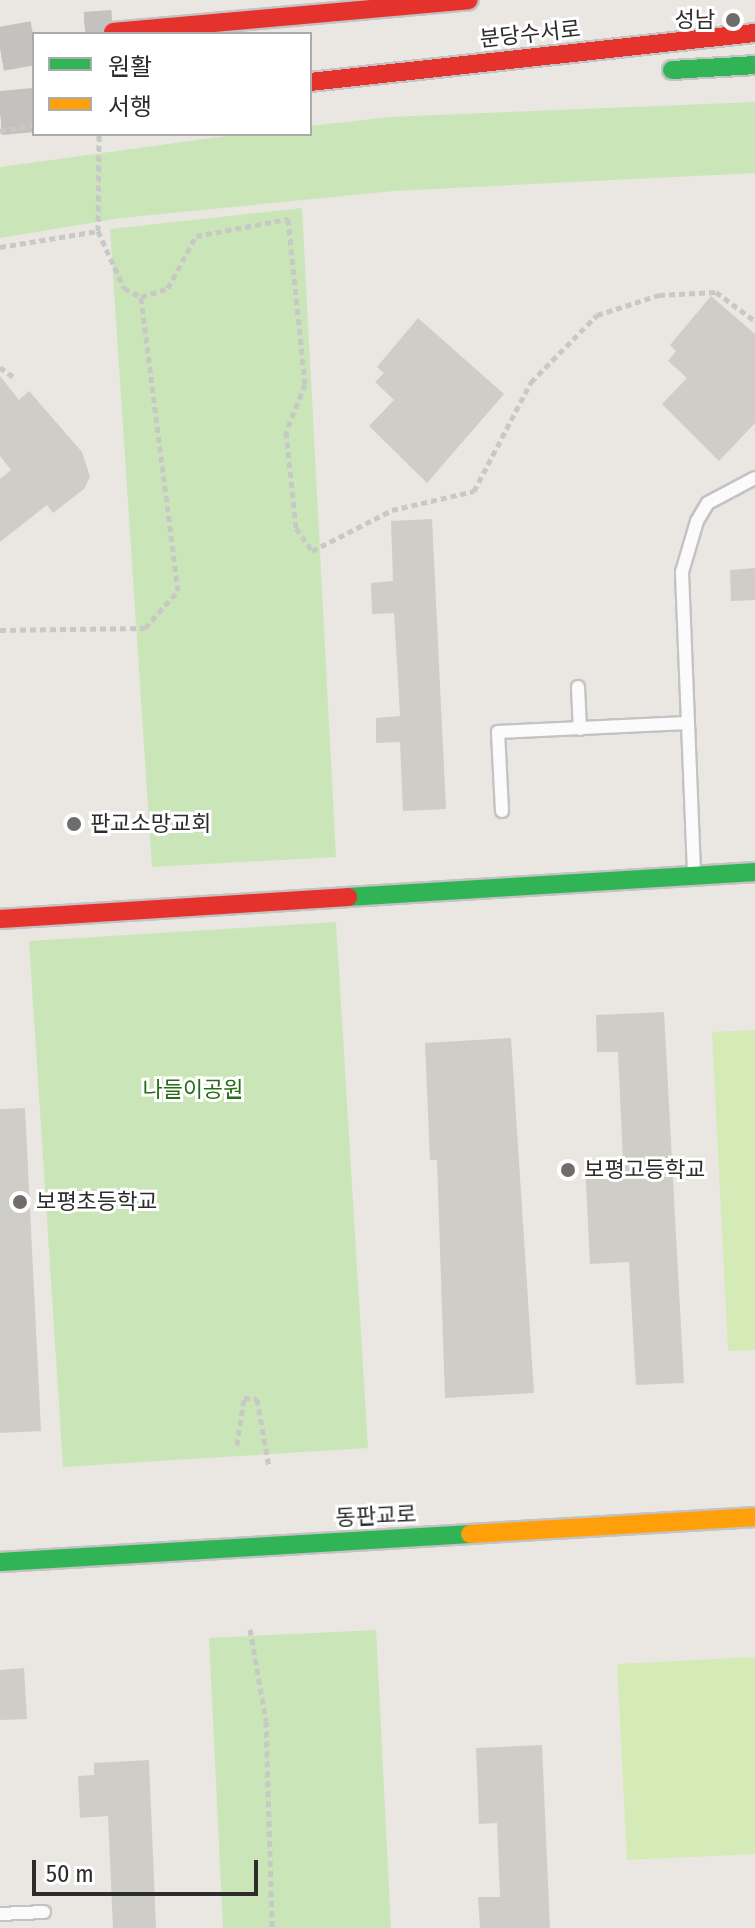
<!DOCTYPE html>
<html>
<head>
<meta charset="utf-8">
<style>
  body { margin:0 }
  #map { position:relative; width:755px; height:1928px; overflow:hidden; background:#eae7e2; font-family:"Fira Sans Condensed","Noto Sans KR",sans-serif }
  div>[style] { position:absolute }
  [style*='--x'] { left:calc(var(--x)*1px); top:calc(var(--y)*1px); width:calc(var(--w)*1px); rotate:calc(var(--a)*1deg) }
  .green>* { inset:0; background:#cae6b9 }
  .pitch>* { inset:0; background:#d5ebb7 }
  .building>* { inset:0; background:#cfcdc8 }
  .highway-tunnel>* { height:44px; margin-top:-22px; transform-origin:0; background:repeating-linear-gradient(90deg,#c4c2be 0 44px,transparent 0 66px) }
  .path>* { height:5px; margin-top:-2.5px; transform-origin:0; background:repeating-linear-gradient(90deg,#c8c8c7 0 6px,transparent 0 10px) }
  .roads { filter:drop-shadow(2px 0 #c4c3c3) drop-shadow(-2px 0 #c4c3c3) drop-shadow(0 2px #c4c3c3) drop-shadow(0 -2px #c4c3c3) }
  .lane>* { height:12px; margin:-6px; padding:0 6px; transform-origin:6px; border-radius:6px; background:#fcfbfb }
  .fast>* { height:18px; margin:-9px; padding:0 9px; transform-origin:9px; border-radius:9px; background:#30b455 }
  .slow>* { height:18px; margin:-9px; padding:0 9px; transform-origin:9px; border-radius:9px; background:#ff9f0a }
  .jam>* { height:18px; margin:-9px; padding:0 9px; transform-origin:9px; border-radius:9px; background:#e5322d }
  .dots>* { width:22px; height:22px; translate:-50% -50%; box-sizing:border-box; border:4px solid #fff; border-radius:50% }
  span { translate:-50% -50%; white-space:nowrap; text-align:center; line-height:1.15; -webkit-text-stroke:6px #fff; paint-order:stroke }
  .poi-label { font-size:22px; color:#2c2c2c }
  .right { translate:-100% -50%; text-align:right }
  .left { translate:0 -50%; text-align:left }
  .street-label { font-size:22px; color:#2c2c2c }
  .park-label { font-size:22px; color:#266d18 }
  .legend { position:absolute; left:32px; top:32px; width:280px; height:104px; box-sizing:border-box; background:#fff; border:2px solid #ababab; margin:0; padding:10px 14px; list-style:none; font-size:24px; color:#2c2c2c }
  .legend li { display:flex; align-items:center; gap:16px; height:40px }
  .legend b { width:40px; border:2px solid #ababab }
  .scale { position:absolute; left:32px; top:1860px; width:226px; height:36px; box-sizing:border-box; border:4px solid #2c2c2c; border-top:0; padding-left:10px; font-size:24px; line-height:28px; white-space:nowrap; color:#2c2c2c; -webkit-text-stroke:6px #fff; paint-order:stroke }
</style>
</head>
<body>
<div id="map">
  <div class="green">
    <i style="clip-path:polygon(755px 102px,755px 173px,394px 191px,121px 218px,0 238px,0 167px,241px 134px,310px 134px,310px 126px,389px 117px)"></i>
    <i style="clip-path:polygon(302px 208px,336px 857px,152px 867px,110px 229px)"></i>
    <i style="clip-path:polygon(336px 922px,368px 1448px,63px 1467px,29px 941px)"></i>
    <i style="clip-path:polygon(376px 1630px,391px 1928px,223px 1928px,209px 1638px)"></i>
  </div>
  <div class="pitch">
    <i style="clip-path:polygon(755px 1030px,755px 1350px,728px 1351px,712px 1032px)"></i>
    <i style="clip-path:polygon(755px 1657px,755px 1854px,627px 1860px,617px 1664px)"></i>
  </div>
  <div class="building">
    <i style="clip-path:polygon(711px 296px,755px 334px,755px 423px,719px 461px,662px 404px,687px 378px,668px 361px,676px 351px,670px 345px)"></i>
    <i style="clip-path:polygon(418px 318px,504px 394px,427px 483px,369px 426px,394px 400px,375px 382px,384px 373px,377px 367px)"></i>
    <i style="clip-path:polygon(0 376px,19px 400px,29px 391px,82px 452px,90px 477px,84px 489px,53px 513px,47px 505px,0 542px,0 479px,11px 470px,0 456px)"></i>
    <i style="clip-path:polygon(432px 519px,446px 809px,403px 811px,400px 742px,376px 743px,376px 718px,400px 716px,394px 613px,372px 614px,371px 583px,393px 581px,391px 521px)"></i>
    <i style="clip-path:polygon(755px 568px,755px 600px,731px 601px,730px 570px)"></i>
    <i style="clip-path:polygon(664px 1012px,684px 1383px,636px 1385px,629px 1262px,590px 1264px,585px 1164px,623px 1162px,618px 1052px,597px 1052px,596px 1015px)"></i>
    <i style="clip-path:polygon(511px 1038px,534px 1393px,445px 1398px,437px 1160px,430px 1160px,425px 1043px)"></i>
    <i style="clip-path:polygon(25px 1108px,41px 1431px,0 1433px,0 1109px)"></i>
    <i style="clip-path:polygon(24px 1668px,27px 1719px,0 1720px,0 1670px)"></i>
    <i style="clip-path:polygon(542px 1745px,550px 1928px,480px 1928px,478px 1897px,500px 1897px,497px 1823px,479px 1824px,476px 1748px)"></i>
    <i style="clip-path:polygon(149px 1760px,156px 1928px,113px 1928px,108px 1816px,80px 1818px,78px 1776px,94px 1775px,94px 1763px)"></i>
  </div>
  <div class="highway-tunnel">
    <i style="--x:85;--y:34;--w:28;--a:-4"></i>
    <i style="--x:0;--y:49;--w:35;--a:-10"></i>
    <i style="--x:0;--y:113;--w:34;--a:-5"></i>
  </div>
  <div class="path">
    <i style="--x:0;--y:131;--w:35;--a:-10"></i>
    <i style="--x:98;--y:231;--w:97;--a:-89.4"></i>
    <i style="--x:0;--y:247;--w:99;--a:-9.3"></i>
    <i style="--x:98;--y:231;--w:63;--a:65.5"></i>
    <i style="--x:124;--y:288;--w:19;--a:28"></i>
    <i style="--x:141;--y:297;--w:28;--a:-18"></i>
    <i style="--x:168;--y:288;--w:59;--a:-61.7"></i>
    <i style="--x:196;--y:236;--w:94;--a:-10.5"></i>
    <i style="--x:288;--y:219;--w:166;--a:84.1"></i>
    <i style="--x:305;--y:384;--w:52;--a:111.6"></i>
    <i style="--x:286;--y:432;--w:97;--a:84.1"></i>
    <i style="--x:296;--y:528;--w:28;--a:55"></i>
    <i style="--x:312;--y:551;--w:90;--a:-27.1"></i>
    <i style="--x:392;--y:510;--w:84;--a:-13"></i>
    <i style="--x:474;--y:491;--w:123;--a:-62.4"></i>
    <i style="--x:531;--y:382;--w:94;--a:-45.4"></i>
    <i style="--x:597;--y:315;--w:65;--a:-17.9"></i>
    <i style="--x:659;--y:295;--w:57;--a:-3"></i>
    <i style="--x:716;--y:292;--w:49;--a:36.6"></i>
    <i style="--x:0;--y:367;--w:20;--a:37"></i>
    <i style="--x:0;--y:630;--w:145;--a:-0.8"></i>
    <i style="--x:145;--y:628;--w:50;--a:-48.3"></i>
    <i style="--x:178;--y:591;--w:296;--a:-97.2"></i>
    <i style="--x:237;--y:1445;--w:48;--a:-81.5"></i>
    <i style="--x:244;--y:1398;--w:13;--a:4"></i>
    <i style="--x:257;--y:1399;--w:69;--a:80"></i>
    <i style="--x:250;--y:1629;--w:93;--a:80.1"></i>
    <i style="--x:266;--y:1721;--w:207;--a:88.3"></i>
  </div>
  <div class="roads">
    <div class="lane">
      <i style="--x:578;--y:687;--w:42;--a:87.3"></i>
      <i style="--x:502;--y:811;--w:79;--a:-92.9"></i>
      <i style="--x:498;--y:732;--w:188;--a:-2.7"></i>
      <i style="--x:694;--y:872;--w:300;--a:-92.3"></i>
      <i style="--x:682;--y:572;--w:53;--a:-73.6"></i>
      <i style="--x:697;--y:521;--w:21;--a:-59"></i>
      <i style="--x:708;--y:503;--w:53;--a:-28"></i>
      <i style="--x:0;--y:1914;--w:44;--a:-2.6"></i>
    </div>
    <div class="fast">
      <i style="--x:672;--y:70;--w:83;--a:-3.4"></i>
      <i style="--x:348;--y:897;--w:408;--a:-3.5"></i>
      <i style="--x:0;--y:1562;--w:471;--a:-3.4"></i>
    </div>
    <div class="slow">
      <i style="--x:470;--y:1534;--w:286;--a:-3.4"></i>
    </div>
    <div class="jam">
      <i style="--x:113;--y:32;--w:357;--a:-5.1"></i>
      <i style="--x:310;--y:82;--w:448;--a:-6.3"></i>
      <i style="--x:0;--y:919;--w:349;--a:-3.6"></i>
    </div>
  </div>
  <div class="dots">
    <i style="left:733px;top:20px;background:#6e6d6c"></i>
    <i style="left:74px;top:824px;background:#6e6d6c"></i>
    <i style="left:568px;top:1170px;background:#6e6d6c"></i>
    <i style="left:20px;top:1202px;background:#6e6d6c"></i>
  </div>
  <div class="poi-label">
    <span class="right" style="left:715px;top:20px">성남</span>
    <span class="left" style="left:90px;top:824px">판교소망교회</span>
    <span class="left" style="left:584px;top:1170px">보평고등학교</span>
    <span class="left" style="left:36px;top:1202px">보평초등학교</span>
  </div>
  <div class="street-label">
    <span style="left:530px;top:34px;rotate:-6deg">분당수서로</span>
    <span style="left:376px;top:1516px;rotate:-3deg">동판교로</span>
  </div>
  <div class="park-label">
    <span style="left:193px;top:1090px">나들이공원</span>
  </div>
  <ul class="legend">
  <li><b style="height:10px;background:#30b455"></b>원활</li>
  <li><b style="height:10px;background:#ff9f0a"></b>서행</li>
  </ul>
  <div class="scale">50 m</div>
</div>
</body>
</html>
